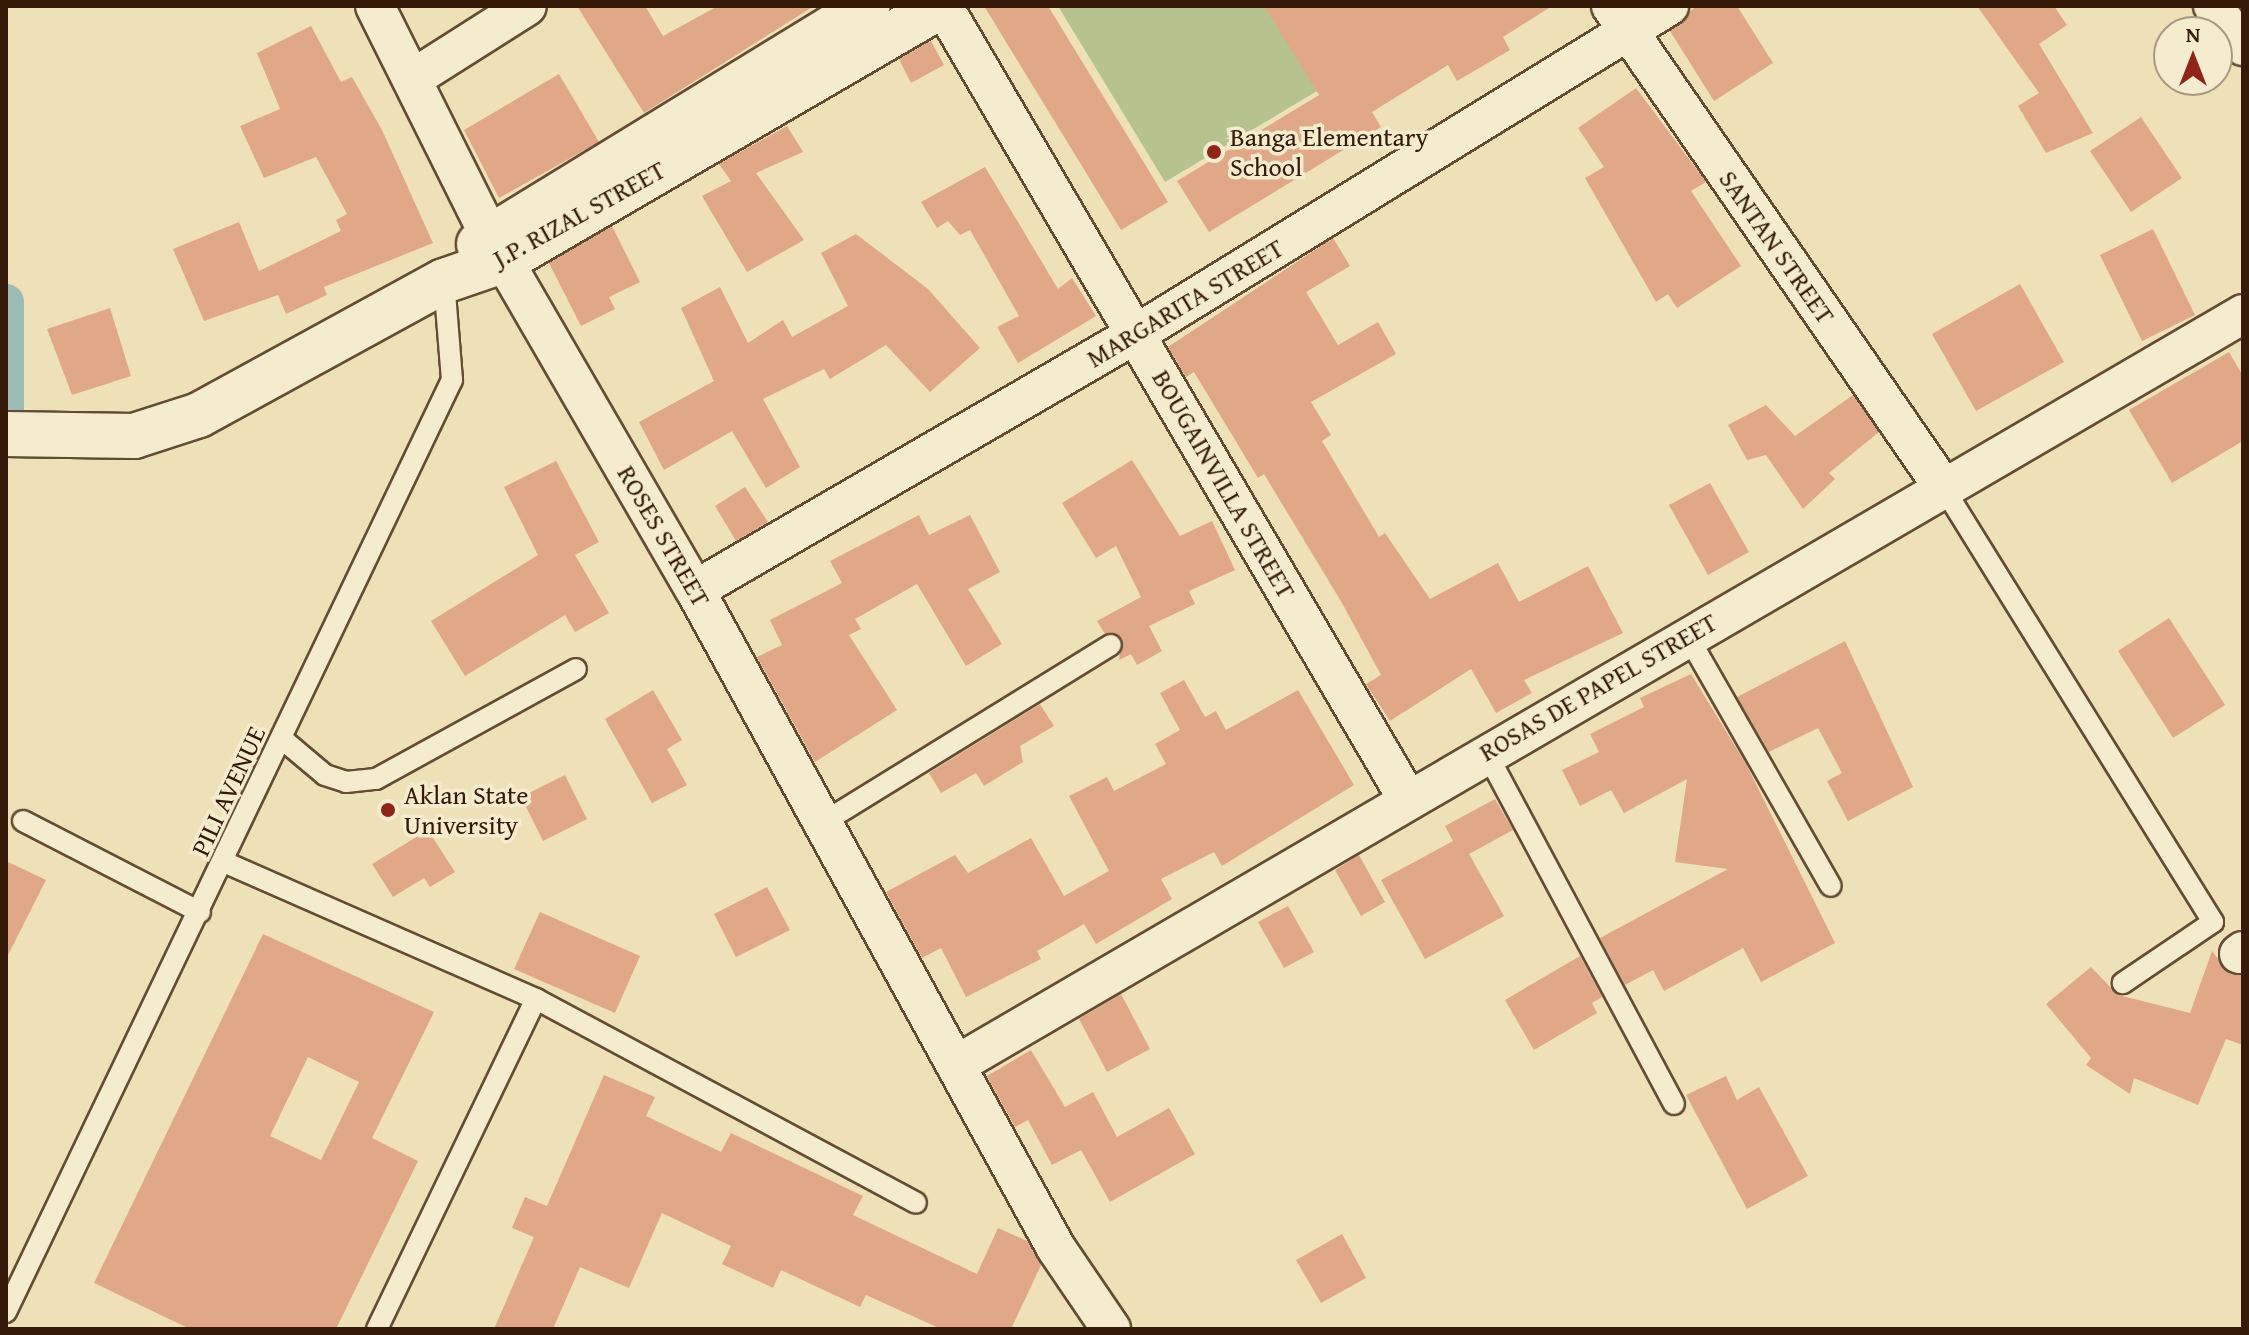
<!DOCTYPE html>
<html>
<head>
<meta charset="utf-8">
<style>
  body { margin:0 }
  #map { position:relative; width:2249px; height:1335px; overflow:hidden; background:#efe1b7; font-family:"Gentium Book Plus",serif }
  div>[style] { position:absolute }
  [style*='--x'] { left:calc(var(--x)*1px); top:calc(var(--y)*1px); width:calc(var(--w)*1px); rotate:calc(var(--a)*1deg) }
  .green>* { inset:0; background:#b7c38f }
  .canal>* { height:36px; margin:-18px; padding:0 18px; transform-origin:18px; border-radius:18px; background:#9bbcb4 }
  .building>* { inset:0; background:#e0a886 }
  .roads { filter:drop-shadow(2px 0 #644c34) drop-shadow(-2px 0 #644c34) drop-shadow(0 2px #644c34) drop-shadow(0 -2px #644c34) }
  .service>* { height:20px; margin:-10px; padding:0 10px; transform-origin:10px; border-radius:10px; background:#f5ecd0 }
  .minor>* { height:38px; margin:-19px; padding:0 19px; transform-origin:19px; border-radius:19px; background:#f5ecd0 }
  .secondary>* { height:44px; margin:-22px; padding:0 22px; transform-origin:22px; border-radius:22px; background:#f5ecd0 }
  .dots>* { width:22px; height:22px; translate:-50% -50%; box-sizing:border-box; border:4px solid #f5ecd0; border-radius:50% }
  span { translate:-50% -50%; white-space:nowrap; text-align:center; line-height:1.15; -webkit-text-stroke:7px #f5ecd0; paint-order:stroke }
  .poi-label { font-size:26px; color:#351a09 }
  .left { translate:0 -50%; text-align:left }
  .street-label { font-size:26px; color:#351a09 }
  .frame { position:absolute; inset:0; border:8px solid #351a09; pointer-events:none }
  .north { position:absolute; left:2153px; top:16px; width:80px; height:80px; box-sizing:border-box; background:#f5ecd0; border:2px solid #a89880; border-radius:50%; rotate:0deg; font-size:22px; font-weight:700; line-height:32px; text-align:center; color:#351a09 }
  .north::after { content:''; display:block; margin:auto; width:28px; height:36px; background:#8f2418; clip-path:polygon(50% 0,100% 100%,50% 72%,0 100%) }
</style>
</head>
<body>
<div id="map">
  <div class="green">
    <i style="clip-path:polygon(1058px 6px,1279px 6px,1327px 85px,1165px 182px)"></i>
  </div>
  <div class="canal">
    <i style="--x:6;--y:302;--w:110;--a:90"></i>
  </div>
  <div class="building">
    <i style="clip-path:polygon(577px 6px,645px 6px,663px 36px,718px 6px,814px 6px,644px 113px)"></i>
    <i style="clip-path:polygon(984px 6px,1048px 6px,1168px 202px,1121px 230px)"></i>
    <i style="clip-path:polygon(1264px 6px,1552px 6px,1503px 37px,1510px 50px,1457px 81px,1448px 65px,1372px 112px,1381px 127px,1209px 232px,1177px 181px,1319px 95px)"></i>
    <i style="clip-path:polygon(1696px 6px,1737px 6px,1773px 63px,1714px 101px,1670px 31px)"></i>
    <i style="clip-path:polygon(1977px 6px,2054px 6px,2067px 25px,2039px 44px,2093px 133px,2046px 153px,2018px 106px,2039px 93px)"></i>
    <i style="clip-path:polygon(311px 26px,341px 82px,352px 77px,382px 130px,433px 243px,324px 287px,327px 295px,286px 314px,278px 295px,204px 321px,173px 249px,239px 222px,259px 271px,341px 231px,336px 220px,347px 214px,316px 157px,264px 178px,240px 126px,280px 109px,257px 53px)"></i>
    <i style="clip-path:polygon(931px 41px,944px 65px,911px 83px,899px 59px)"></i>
    <i style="clip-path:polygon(559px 74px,599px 142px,499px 198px,464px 130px)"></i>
    <i style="clip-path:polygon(1636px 88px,1706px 182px,1691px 191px,1741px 266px,1677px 308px,1668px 294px,1656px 302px,1585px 178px,1604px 167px,1578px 128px)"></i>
    <i style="clip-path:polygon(2141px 117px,2182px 178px,2131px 212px,2090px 151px)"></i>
    <i style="clip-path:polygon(787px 126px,803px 152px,756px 173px,804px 240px,747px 272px,702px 196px,731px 181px,719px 164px)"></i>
    <i style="clip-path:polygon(985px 167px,1058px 289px,1072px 278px,1096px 316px,1018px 363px,997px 327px,1019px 316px,970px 230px,960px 235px,948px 221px,937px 228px,921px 202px)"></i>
    <i style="clip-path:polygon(612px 226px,640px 282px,609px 297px,615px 309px,581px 326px,549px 263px)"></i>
    <i style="clip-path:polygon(2153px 229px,2195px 315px,2142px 341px,2100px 255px)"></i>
    <i style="clip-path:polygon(856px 234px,928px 289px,980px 348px,930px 392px,886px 345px,830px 379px,824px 369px,763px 399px,800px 467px,766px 488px,732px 431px,664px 470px,639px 422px,714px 381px,681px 308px,720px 287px,748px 343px,783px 320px,792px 337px,848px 306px,821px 253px)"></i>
    <i style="clip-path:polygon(1333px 238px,1350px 266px,1306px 292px,1338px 345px,1378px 322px,1396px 354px,1311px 402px,1331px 435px,1322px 441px,1379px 537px,1385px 533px,1430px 599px,1498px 563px,1519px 602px,1588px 566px,1623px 633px,1524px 680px,1532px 693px,1496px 713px,1471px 669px,1390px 721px,1366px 684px,1381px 675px,1342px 603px,1264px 474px,1258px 478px,1194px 372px,1186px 377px,1168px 347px)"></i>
    <i style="clip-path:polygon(2020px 284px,2064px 362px,1976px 411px,1932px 334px)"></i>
    <i style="clip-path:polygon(110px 308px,131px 376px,72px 395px,47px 329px)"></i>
    <i style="clip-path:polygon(2229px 352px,2243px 376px,2243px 441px,2172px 483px,2129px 410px)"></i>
    <i style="clip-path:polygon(1853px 395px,1879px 432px,1829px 473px,1835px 479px,1803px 509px,1766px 455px,1747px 460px,1728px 425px,1766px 405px,1795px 436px)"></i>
    <i style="clip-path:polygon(1132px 460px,1180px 536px,1212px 521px,1235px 570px,1189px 591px,1195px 604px,1149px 626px,1162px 651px,1137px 665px,1131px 654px,1119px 660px,1122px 639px,1105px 634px,1097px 621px,1141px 597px,1116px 546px,1096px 558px,1062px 503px)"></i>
    <i style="clip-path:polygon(556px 461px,599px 542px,575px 555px,609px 613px,575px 632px,565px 615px,465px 676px,431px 621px,538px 555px,504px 487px)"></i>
    <i style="clip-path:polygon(1710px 483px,1749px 552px,1708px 575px,1669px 505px)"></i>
    <i style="clip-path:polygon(745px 487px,768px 522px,736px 541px,715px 506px)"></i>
    <i style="clip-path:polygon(919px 515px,929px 535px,970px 515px,1000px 572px,968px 589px,1002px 644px,966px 666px,917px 584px,855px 619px,861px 629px,849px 635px,897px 710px,815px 762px,757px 657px,782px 645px,770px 620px,842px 583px,830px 561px)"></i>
    <i style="clip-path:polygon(2169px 618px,2225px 705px,2173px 738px,2118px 651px)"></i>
    <i style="clip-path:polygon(1845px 641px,1913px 787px,1848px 821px,1827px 781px,1842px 773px,1818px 728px,1769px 752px,1737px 697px)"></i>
    <i style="clip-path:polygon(1691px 674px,1746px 764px,1835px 943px,1761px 982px,1743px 948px,1664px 991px,1653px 970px,1625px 985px,1600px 938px,1728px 869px,1675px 862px,1687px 779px,1624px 813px,1611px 790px,1580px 806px,1562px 770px,1599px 752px,1590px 734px,1644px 707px,1640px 698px)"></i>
    <i style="clip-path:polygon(1184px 680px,1205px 717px,1216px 711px,1226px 730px,1298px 690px,1354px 785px,1222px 866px,1214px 852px,1161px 879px,1172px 899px,1096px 944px,1084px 924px,1037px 951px,1041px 959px,966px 997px,941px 948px,922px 958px,886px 892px,955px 855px,968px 873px,1031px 838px,1064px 896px,1109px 871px,1069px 796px,1107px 777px,1114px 791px,1166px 764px,1155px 744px,1180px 730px,1160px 693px)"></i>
    <i style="clip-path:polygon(653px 690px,682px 740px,667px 749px,687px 785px,652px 803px,605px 719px)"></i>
    <i style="clip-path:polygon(1040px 704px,1054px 726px,1020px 746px,1023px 762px,984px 786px,976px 773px,941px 793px,929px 773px)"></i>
    <i style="clip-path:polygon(565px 775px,587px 819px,543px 841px,521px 797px)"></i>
    <i style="clip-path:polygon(1495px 799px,1513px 830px,1469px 854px,1504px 916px,1425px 959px,1381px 880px,1453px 841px,1445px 826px)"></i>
    <i style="clip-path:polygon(428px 830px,455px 872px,430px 887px,424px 878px,393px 897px,372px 864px)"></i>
    <i style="clip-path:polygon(1359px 855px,1385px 902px,1361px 916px,1335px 870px)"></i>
    <i style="clip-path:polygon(6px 861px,46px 880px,6px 959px)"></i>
    <i style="clip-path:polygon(767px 887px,790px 930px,736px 957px,714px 914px)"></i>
    <i style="clip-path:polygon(1288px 906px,1314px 952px,1284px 968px,1258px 922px)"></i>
    <i style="clip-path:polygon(540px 912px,640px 956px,615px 1013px,514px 969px)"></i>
    <i style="clip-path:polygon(evenodd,263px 934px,434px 1012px,372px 1138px,418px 1161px,336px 1329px,190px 1329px,94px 1283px,263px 934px,308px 1057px,359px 1082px,321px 1160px,270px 1136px,308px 1057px)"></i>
    <i style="clip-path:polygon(2212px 951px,2230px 974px,2243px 975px,2243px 1045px,2226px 1039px,2198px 1105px,2134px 1078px,2130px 1094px,2086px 1065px,2091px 1058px,2046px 1004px,2091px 967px,2118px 995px,2190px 1013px)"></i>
    <i style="clip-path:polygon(1580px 956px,1602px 997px,1592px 1003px,1597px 1013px,1534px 1050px,1505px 1000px)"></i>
    <i style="clip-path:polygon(1121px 994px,1150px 1049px,1107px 1072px,1079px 1019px)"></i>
    <i style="clip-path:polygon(1031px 1050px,1065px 1107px,1093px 1092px,1117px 1137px,1169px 1108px,1195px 1154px,1110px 1202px,1081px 1150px,1052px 1165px,1028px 1120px,1015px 1127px,987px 1076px)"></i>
    <i style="clip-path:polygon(604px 1075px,655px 1097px,646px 1116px,721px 1152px,731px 1133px,863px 1196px,853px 1215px,977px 1274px,998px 1228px,1027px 1241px,1041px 1265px,1011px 1329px,941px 1329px,866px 1295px,860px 1307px,781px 1270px,773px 1288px,722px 1264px,731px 1246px,662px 1213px,629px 1288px,580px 1267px,553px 1329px,494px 1329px,534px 1237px,512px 1228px,525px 1197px,547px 1206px)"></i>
    <i style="clip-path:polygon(1726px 1076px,1737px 1100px,1759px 1087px,1808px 1176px,1747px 1209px,1686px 1095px)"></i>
    <i style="clip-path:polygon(1342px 1234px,1366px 1278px,1321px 1303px,1296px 1260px)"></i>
  </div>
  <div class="roads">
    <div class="service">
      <i style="--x:1943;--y:487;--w:512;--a:58.17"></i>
      <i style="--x:2213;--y:922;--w:109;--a:145.9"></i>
      <i style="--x:1687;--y:635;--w:289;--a:60.2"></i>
      <i style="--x:281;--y:738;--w:57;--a:40.1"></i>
      <i style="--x:325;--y:775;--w:22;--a:18"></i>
      <i style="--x:346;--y:782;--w:30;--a:-6"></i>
      <i style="--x:376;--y:779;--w:228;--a:-28.8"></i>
      <i style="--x:1486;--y:752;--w:399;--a:61.9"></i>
      <i style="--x:23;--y:821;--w:199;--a:27.2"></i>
      <i style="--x:824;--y:822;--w:337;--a:-31.7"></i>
      <i style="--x:224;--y:862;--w:341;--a:23.7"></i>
      <i style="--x:536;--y:999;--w:431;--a:28.2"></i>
      <i style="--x:6;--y:1312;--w:1033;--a:-64.43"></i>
      <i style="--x:452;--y:380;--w:99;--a:-94.6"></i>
      <i style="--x:377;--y:1329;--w:366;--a:-64.3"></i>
    </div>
    <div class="minor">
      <i style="--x:375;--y:6;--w:256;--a:63.5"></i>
      <i style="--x:489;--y:235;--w:410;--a:59.9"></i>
      <i style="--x:695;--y:590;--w:751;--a:61.25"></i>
      <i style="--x:1056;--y:1248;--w:98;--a:55.8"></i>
      <i style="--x:943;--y:6;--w:918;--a:59.64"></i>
      <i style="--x:1611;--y:6;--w:584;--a:55.39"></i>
      <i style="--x:2213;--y:6;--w:50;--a:53.1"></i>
      <i style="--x:412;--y:79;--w:136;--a:-32.4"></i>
      <i style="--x:695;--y:590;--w:510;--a:-30.14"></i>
      <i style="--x:1136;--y:334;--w:626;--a:-31.61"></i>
      <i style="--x:2239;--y:954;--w:5;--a:-37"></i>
      <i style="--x:956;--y:1065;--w:1490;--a:-30.26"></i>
    </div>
    <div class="secondary">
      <i style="--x:479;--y:244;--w:456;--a:-31.5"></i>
      <i style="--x:6;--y:434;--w:128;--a:0.9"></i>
      <i style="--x:134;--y:436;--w:68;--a:-17.9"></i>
      <i style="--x:199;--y:415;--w:279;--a:-28.7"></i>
      <i style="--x:444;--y:281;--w:65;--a:-19"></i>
      <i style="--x:505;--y:260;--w:505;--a:-30.22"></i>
    </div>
  </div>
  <div class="dots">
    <i style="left:1214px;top:152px;background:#8f2418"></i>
    <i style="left:388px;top:810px;background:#8f2418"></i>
  </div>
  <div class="poi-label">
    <span class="left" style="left:1230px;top:152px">Banga Elementary<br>School</span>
    <span class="left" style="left:404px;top:810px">Aklan State<br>University</span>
  </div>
  <div class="street-label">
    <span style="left:579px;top:214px;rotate:-29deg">J.P. RIZAL STREET</span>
    <span style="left:1777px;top:247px;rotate:55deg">SANTAN STREET</span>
    <span style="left:1185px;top:303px;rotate:-31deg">MARGARITA STREET</span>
    <span style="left:1224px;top:484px;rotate:60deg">BOUGAINVILLA STREET</span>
    <span style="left:664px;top:536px;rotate:60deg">ROSES STREET</span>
    <span style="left:1598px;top:687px;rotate:-30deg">ROSAS DE PAPEL STREET</span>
    <span style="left:228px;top:791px;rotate:-65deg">PILI AVENUE</span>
  </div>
  <div class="frame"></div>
  <div class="north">N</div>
</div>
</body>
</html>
